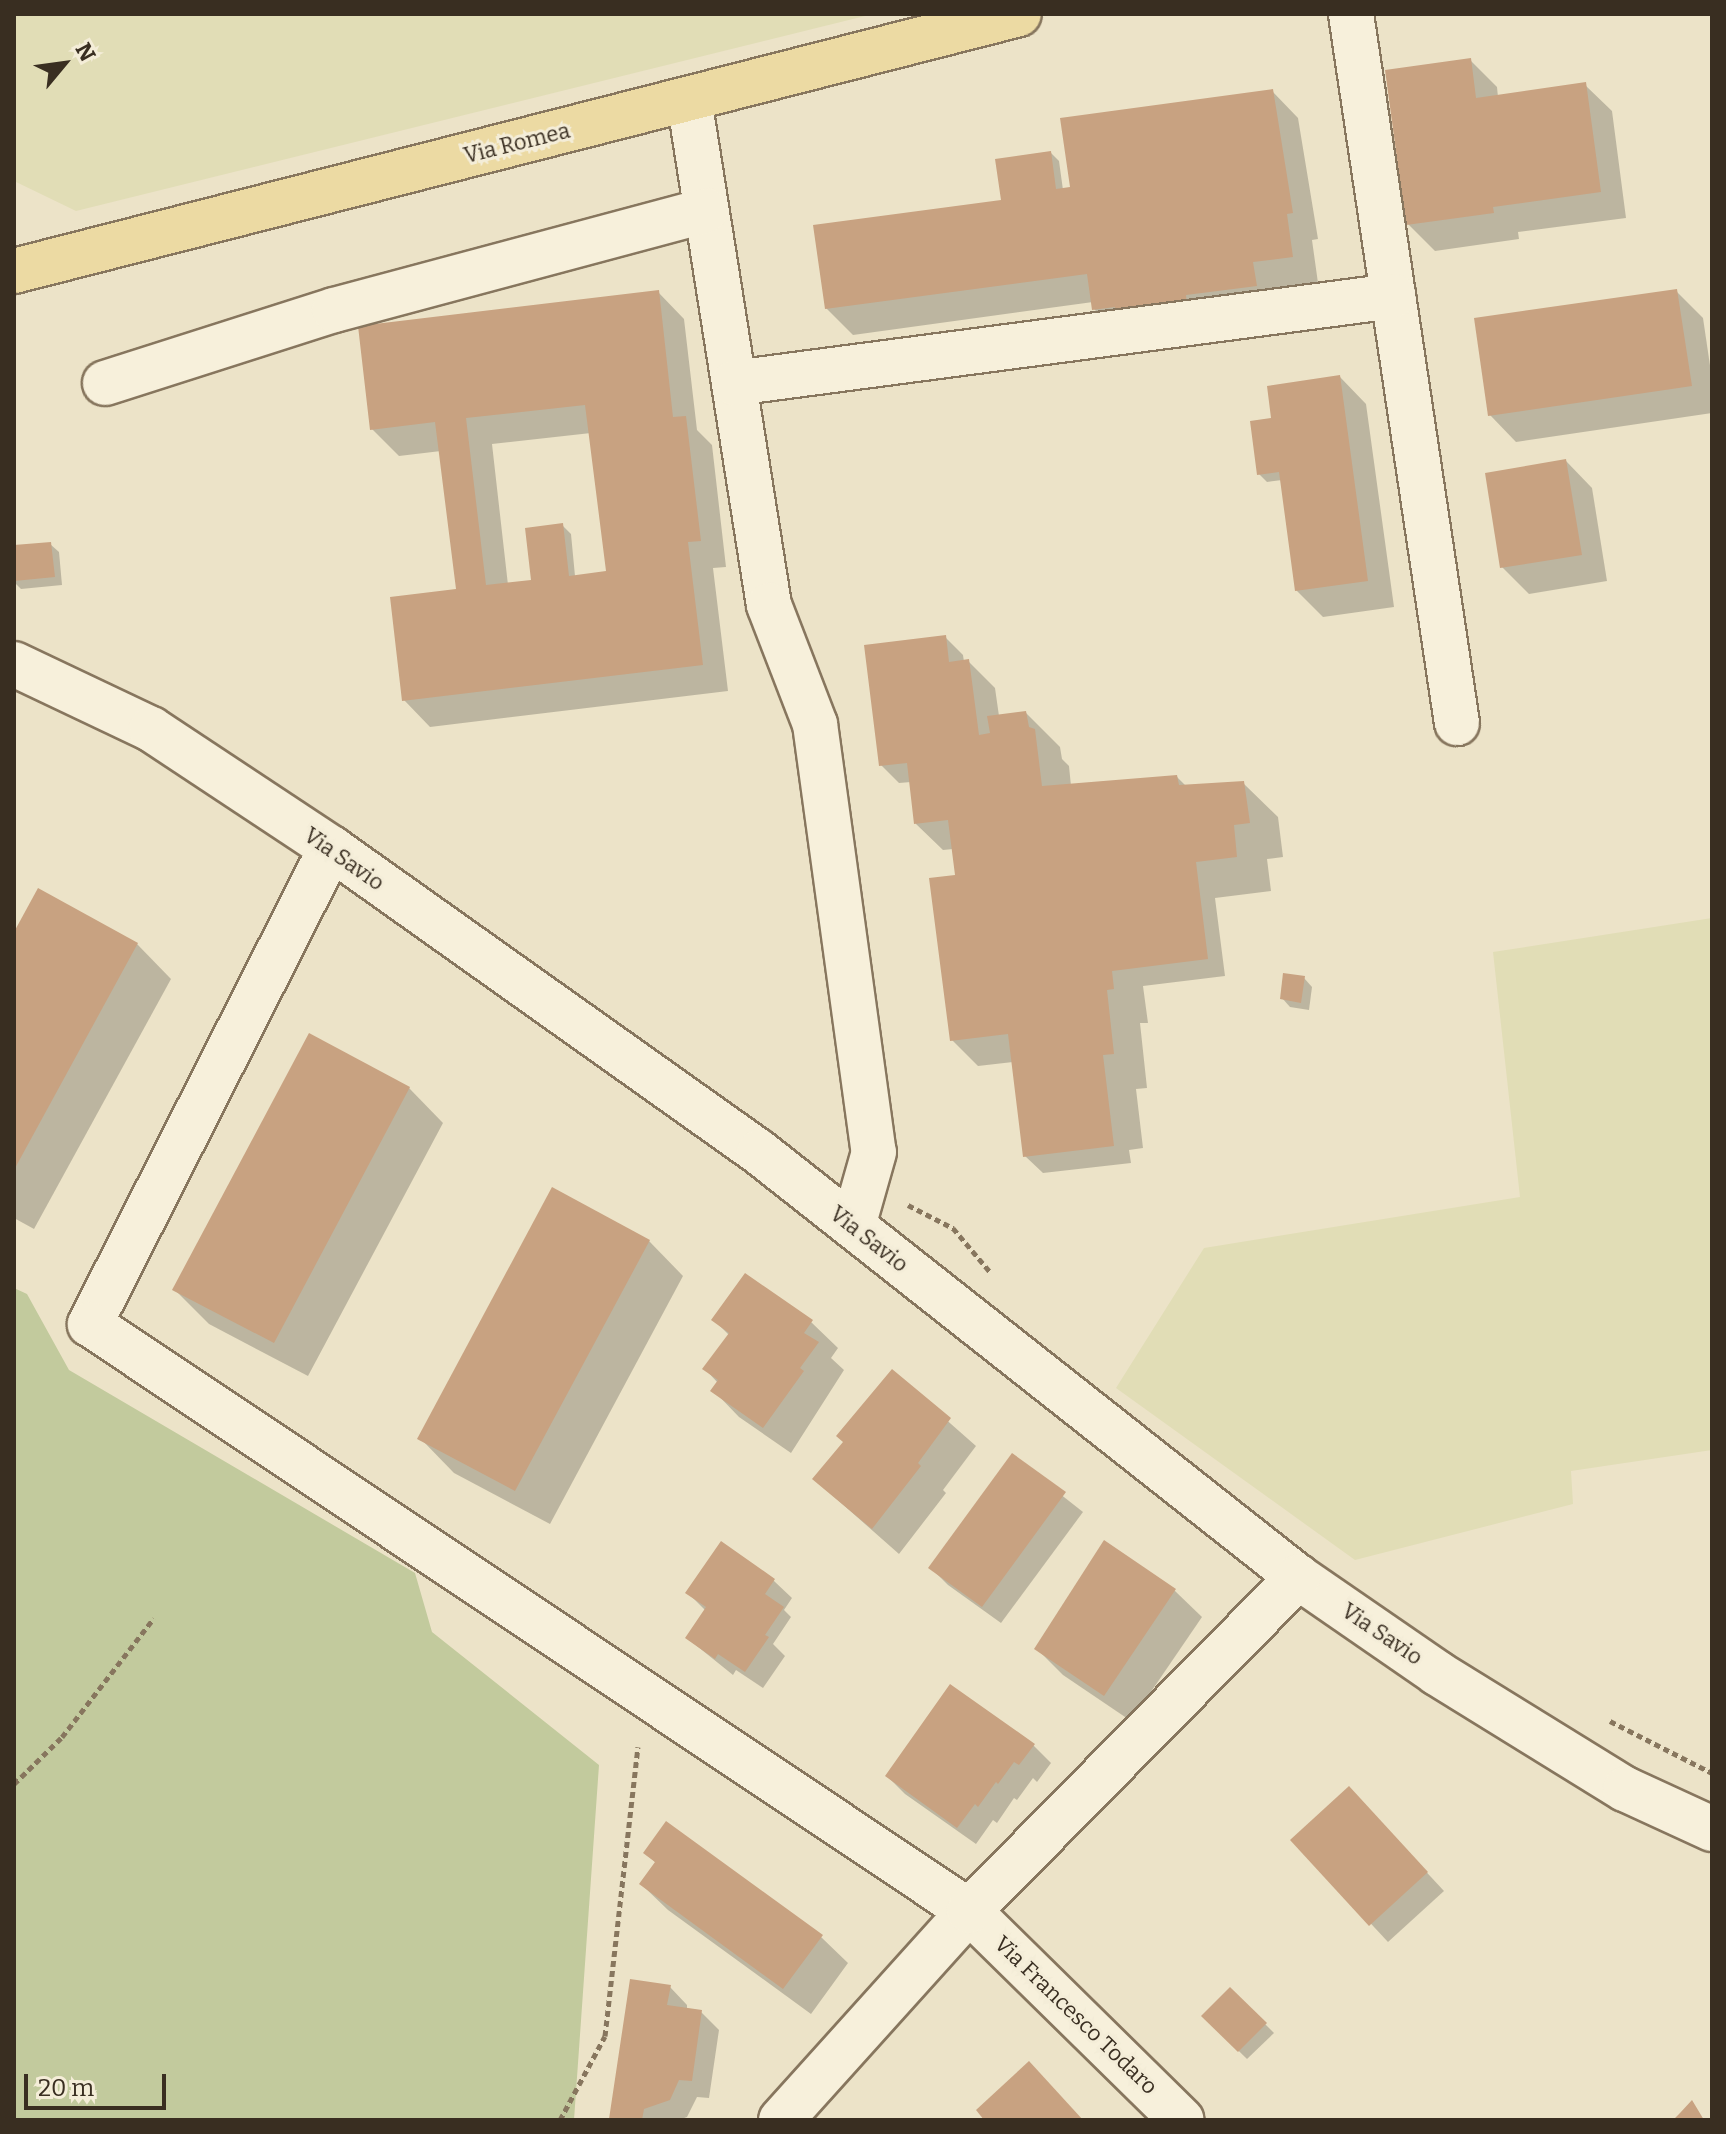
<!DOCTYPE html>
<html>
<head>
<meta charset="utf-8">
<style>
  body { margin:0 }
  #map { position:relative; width:1726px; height:2134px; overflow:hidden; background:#ece3c8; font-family:Bitter,serif }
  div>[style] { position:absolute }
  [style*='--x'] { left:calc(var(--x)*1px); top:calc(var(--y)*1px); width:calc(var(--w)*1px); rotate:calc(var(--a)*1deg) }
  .farmland>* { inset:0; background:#e1ddb6 }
  .green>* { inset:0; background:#c2ca9d }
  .shadow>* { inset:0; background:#0003 }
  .building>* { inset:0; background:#c8a281 }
  .path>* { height:5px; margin-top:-2.5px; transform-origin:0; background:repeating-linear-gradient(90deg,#87765e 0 6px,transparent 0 10px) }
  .roads { filter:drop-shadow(2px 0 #87765e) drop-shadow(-2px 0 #87765e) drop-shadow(0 2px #87765e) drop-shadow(0 -2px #87765e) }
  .minor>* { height:44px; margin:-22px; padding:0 22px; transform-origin:22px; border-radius:22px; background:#f7f0db }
  .major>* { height:44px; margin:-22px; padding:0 22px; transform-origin:22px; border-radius:22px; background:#ecdaa3 }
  span { translate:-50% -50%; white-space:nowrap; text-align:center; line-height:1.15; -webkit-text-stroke:6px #f4edd8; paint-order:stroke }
  .street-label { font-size:22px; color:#392e21 }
  .frame { position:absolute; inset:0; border:16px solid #392e21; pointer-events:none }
  .north { position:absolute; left:24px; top:24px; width:80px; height:80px; -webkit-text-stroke:6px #f4edd8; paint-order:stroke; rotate:61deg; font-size:22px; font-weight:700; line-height:32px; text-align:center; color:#392e21 }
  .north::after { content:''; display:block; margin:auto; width:28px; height:36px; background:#392e21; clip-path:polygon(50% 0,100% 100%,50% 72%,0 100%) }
  .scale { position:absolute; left:24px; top:2074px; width:142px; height:36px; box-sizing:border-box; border:4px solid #392e21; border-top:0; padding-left:10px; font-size:24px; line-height:28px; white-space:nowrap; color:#392e21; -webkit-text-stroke:6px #f4edd8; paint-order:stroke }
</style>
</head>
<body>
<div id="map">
  <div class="farmland">
    <i style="clip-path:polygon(14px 14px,873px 14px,76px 211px,14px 181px)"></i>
    <i style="clip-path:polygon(1712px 918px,1712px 1450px,1571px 1471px,1573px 1504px,1355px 1560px,1116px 1388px,1204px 1248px,1520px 1197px,1493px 952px)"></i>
  </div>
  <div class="green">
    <i style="clip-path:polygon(14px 1288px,27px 1294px,69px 1370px,415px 1573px,432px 1632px,599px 1765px,574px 2120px,14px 2120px)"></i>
  </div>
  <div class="shadow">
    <i style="clip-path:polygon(1470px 60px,1497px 87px,1498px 97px,1585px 85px,1612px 111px,1626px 218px,1518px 232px,1519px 239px,1435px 251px,1408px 224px)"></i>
    <i style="clip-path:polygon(1272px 91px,1298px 118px,1318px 239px,1312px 240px,1318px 283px,1279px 288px,1282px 312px,1212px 321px,1214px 343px,1146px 352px,1128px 334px,1120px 335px,1094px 309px,1093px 302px,853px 335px,826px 308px,1004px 202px,1051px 153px,1059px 161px,1063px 190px,1072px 188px)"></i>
    <i style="clip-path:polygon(1676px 291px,1703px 318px,1712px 379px,1712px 413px,1516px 442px,1490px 415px)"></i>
    <i style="clip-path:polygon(evenodd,658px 292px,684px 319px,697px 430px,712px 445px,726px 567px,713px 568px,728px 691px,430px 727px,404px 700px,458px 590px,441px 451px,399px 456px,372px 429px,658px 292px,591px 433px,608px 573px,575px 576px,571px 534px,562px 525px,533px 582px,508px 585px,492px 444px,591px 433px)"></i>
    <i style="clip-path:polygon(1340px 377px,1366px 404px,1394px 607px,1323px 617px,1296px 590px,1282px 480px,1267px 482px,1259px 474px,1274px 420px)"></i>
    <i style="clip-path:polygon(1566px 461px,1592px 488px,1607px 581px,1529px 594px,1502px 567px)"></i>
    <i style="clip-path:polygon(50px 544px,59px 552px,62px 585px,21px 589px,14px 582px,14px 547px)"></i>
    <i style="clip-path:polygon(945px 637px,963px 655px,964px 662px,968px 661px,995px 688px,999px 716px,1026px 713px,1060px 747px,1062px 759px,1069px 766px,1071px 786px,1177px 777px,1186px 786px,1243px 783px,1278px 817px,1283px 857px,1267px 859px,1271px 891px,1215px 898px,1225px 976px,1143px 986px,1148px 1023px,1140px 1023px,1147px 1088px,1136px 1089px,1143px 1148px,1129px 1150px,1131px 1163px,1043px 1173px,1025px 1156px,1013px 1062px,978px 1066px,952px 1040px,957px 876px,953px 849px,943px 850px,916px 824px,911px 782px,899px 783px,881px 765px)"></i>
    <i style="clip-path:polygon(14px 936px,137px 944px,171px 979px,34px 1229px,14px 1218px)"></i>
    <i style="clip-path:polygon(1304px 978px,1312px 987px,1309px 1010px,1290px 1007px,1282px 998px)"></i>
    <i style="clip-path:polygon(409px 1088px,443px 1123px,308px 1376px,209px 1324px,175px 1290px)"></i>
    <i style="clip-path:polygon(649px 1241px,683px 1276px,550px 1524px,454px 1473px,420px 1438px)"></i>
    <i style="clip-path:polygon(714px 1320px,811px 1322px,838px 1348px,831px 1358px,844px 1370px,791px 1453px,739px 1417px,713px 1390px,718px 1383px,705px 1369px,729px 1335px)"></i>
    <i style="clip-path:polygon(892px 1372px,976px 1446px,943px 1490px,946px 1493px,899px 1554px,814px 1479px,845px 1443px)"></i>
    <i style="clip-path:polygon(1012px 1456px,1083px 1512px,1001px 1623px,948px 1585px,931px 1568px)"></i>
    <i style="clip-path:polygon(1105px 1543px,1175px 1591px,1202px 1617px,1131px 1721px,1063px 1675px,1037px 1649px)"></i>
    <i style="clip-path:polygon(721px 1544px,774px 1581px,792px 1598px,784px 1610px,791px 1617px,773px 1644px,785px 1656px,763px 1688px,736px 1670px,733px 1675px,687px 1638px,706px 1611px,688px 1593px)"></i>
    <i style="clip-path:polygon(1033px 1745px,1051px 1763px,1037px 1782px,1033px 1778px,1017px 1800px,1014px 1798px,997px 1823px,993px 1820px,976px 1844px,905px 1794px,887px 1776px)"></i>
    <i style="clip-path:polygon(1366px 1807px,1444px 1891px,1388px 1942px,1293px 1840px)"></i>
    <i style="clip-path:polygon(646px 1853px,821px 1937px,848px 1963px,811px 2014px,668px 1910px,641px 1884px,656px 1863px)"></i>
    <i style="clip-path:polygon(670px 1987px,687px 2005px,687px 2010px,701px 2012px,719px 2030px,709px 2098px,697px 2097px,687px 2117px,679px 2120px,613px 2120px)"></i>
    <i style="clip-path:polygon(1230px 1989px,1274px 2033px,1247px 2059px,1203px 2016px)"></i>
  </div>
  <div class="building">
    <i style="clip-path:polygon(1471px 58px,1476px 98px,1586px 82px,1601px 192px,1493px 207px,1494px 213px,1406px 225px,1385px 70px)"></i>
    <i style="clip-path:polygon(1273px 89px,1293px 213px,1287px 214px,1293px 257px,1253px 262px,1257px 286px,1186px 295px,1188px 317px,1117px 327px,1115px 307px,1092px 310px,1087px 274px,825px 309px,813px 225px,1001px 200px,995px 159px,1051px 151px,1056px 189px,1070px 187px,1060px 118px)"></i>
    <i style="clip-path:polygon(1677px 289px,1692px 386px,1488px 416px,1474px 318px)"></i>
    <i style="clip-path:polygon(evenodd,659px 290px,673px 417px,686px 416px,701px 541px,688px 542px,703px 665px,402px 701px,390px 597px,456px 589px,435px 422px,370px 430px,358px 326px,659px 290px,585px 405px,606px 571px,569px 576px,563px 523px,525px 528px,531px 580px,486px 585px,466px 418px,585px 405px)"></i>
    <i style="clip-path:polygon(1340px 375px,1368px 581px,1295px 591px,1279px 472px,1257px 475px,1250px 421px,1271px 418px,1267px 386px)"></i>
    <i style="clip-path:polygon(1566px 459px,1582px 555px,1500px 568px,1485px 473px)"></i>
    <i style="clip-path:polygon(51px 542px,55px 577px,14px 581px,14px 545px)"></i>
    <i style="clip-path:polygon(946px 635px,949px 662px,969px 659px,979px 735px,990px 733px,987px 716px,1026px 711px,1029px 727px,1035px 729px,1042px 786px,1177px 775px,1179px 785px,1244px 781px,1250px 823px,1234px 825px,1237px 857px,1196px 862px,1208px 959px,1112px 971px,1114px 989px,1107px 990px,1114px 1054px,1103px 1055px,1114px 1146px,1023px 1157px,1008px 1034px,950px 1041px,929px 878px,955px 875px,948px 820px,914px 824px,907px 763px,879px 766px,864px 645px)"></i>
    <i style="clip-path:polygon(38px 888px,138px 943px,14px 1170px,14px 932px)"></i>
    <i style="clip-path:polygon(1283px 973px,1305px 976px,1301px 1003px,1280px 999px)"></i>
    <i style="clip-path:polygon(309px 1033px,410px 1087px,274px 1343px,172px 1290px)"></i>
    <i style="clip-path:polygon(552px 1187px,650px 1240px,515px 1491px,417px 1439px)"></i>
    <i style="clip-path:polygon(745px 1273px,813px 1320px,804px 1333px,819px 1342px,800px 1368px,804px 1371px,763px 1428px,710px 1391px,718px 1380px,702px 1369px,729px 1333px,711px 1320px)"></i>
    <i style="clip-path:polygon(892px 1369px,951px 1418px,918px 1463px,921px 1466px,872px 1529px,812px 1479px,843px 1442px,836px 1436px)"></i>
    <i style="clip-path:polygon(1012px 1453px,1066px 1492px,982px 1607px,928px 1568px)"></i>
    <i style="clip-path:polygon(1104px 1540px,1176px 1589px,1104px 1696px,1034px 1649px)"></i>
    <i style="clip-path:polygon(721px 1541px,775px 1579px,765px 1594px,784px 1607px,765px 1635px,769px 1637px,745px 1672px,718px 1654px,715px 1659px,685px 1638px,706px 1607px,685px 1593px)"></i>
    <i style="clip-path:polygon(950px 1684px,1035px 1744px,1019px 1765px,1014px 1762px,998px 1784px,996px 1782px,978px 1807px,975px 1804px,957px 1828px,885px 1776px)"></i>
    <i style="clip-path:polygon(1349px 1786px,1428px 1872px,1369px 1926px,1290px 1840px)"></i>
    <i style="clip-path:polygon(666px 1821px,823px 1935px,783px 1989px,639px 1884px,655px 1862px,643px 1853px)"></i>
    <i style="clip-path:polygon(630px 1979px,671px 1985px,667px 2005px,702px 2010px,692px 2081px,679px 2080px,670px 2100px,644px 2109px,642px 2120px,614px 2120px,609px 2119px)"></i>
    <i style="clip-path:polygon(1230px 1987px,1267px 2023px,1238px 2052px,1201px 2016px)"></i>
    <i style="clip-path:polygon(1029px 2061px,1083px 2120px,984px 2120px,976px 2110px)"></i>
    <i style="clip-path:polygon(1692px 2100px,1704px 2120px,1673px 2120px,1680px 2113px)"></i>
  </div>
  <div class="path">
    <i style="--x:908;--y:1205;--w:51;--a:27.1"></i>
    <i style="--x:953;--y:1228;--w:59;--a:49.8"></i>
    <i style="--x:1610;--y:1721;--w:114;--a:27"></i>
    <i style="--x:14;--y:1784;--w:67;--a:-44.4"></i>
    <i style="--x:62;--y:1737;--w:150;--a:-52.3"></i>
    <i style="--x:560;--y:2120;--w:95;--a:-61.8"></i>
    <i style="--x:605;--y:2036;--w:291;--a:-83.5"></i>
  </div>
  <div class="roads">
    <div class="minor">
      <i style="--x:1351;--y:14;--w:717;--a:81.5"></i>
      <i style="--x:689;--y:99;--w:512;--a:81.02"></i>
      <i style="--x:769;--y:605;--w:128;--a:68.9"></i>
      <i style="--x:815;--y:724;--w:432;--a:82.2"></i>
      <i style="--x:874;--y:1152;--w:77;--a:105.8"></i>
      <i style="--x:105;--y:383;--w:240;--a:-17.7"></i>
      <i style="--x:334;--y:310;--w:385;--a:-15"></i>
      <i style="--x:734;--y:383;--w:665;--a:-7.52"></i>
      <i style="--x:14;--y:664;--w:152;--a:25.4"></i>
      <i style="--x:151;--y:729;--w:216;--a:33.5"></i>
      <i style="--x:331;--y:848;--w:525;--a:35.39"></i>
      <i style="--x:759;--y:1152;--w:686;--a:38.26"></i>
      <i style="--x:1298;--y:1577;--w:169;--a:34.6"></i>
      <i style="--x:1437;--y:1673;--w:221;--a:31.7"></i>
      <i style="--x:1625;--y:1789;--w:96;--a:24.7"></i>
      <i style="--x:331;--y:848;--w:534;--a:116.85"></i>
      <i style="--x:90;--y:1324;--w:1057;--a:33.74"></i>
      <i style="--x:969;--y:1911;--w:298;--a:44.5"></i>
      <i style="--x:781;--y:2120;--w:281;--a:-48"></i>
      <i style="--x:969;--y:1911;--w:469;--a:-45.4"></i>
    </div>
    <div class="major">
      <i style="--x:14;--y:271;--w:1037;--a:-14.34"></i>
    </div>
  </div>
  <div class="street-label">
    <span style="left:517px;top:143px;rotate:-14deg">Via Romea</span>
    <span style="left:344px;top:859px;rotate:35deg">Via Savio</span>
    <span style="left:869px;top:1239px;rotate:38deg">Via Savio</span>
    <span style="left:1382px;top:1634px;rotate:34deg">Via Savio</span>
    <span style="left:1076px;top:2015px;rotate:44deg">Via Francesco Todaro</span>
  </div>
  <div class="frame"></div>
  <div class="north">N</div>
  <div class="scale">20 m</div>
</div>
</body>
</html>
